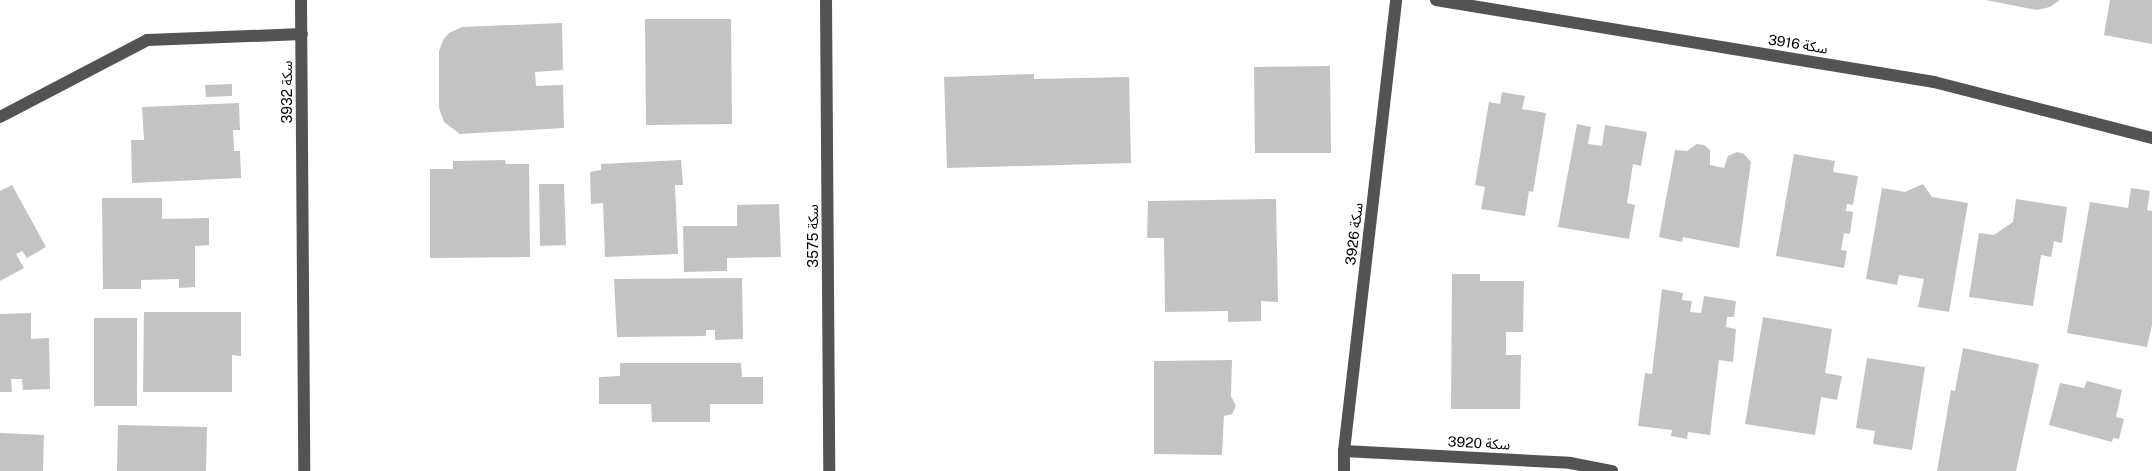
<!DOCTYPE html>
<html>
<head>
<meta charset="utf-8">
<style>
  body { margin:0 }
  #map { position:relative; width:2152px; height:471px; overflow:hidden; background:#fff; font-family:"Public Sans","Noto Sans Arabic",sans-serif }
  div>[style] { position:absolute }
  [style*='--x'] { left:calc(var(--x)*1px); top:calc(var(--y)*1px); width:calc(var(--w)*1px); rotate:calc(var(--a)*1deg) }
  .building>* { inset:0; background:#c3c3c3 }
  .minor>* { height:12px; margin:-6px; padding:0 6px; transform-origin:6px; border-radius:6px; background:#535353 }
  span { translate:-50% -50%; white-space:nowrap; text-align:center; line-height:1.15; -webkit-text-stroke:4.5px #fff; paint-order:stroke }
  .street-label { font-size:14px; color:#000 }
</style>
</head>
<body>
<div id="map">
  <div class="building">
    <i style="clip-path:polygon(1986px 0,2060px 0,2050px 7px,2037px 10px)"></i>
    <i style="clip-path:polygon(2110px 0,2152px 0,2152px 44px,2104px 35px)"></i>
    <i style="clip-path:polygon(645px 19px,731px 19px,732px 124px,646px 125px)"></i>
    <i style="clip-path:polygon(562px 23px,563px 70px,535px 72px,536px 86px,563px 85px,564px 128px,460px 134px,444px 122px,439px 108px,439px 51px,443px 40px,449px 33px,462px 27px)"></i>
    <i style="clip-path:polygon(1330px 66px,1331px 153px,1255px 153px,1254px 67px)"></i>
    <i style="clip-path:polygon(1034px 74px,1034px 79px,1129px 77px,1131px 163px,947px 168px,944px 77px)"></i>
    <i style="clip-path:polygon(232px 84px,232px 96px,206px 97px,205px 85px)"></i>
    <i style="clip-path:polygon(1502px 92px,1525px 96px,1522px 109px,1546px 113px,1533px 192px,1529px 191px,1525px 216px,1481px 209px,1485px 187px,1475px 185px,1489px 102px,1500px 104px)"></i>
    <i style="clip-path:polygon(239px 103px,240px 130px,233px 130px,234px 151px,240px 151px,241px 178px,132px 183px,131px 140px,144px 140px,142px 107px)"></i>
    <i style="clip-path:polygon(1577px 124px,1591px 127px,1588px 144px,1602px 146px,1605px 125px,1647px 132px,1641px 166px,1633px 164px,1627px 203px,1635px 205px,1629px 239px,1558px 227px)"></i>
    <i style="clip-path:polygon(1697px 144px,1704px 145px,1710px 150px,1710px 165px,1724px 168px,1728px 156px,1737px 152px,1744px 154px,1751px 162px,1739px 248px,1683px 237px,1682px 242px,1659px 237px,1675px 150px,1687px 151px)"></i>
    <i style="clip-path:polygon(1794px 154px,1835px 161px,1833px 172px,1858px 176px,1853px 205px,1847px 204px,1846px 211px,1853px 212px,1850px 234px,1844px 233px,1841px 250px,1847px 251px,1844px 268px,1776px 256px)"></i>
    <i style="clip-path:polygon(505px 160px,506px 164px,529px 164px,530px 257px,430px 258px,430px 169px,453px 169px,453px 161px)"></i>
    <i style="clip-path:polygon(681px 160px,683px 185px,675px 185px,678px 254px,605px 257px,603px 203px,591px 204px,590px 172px,601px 170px,601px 164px)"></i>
    <i style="clip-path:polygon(539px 184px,564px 184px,566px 245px,540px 246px)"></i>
    <i style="clip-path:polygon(1923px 184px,1932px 197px,1968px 203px,1949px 312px,1918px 307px,1924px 279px,1899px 275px,1897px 285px,1866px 279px,1882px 188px,1905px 192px)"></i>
    <i style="clip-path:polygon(12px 185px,46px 247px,27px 258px,22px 251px,16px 254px,24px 268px,0 281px,0 191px)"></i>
    <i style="clip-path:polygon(2131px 188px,2150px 191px,2147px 210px,2152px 211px,2152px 325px,2147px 347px,2067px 333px,2090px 202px,2128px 208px)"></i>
    <i style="clip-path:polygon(102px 198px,162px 198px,162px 219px,209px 218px,209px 245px,195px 246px,195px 287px,179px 288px,179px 279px,141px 280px,141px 289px,103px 289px)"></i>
    <i style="clip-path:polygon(1276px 199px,1278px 302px,1261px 301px,1261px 321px,1228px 322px,1228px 311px,1165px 312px,1164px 238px,1147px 238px,1148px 201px)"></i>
    <i style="clip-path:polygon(2016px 199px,2067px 207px,2062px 243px,2054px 241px,2051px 257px,2041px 255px,2033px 306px,1969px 297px,1979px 233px,1994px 235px,2013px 222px)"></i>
    <i style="clip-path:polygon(779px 204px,781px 257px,727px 258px,727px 271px,684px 272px,683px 226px,737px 226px,737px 205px)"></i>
    <i style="clip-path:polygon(1452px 274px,1480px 274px,1480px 281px,1524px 281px,1523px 332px,1506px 332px,1506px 355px,1521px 355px,1520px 409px,1451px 409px)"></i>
    <i style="clip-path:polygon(742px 278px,743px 339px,715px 340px,715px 330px,706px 330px,706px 336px,617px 337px,614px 279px)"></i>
    <i style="clip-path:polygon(1662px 289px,1683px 293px,1682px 300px,1692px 301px,1690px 312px,1701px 313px,1704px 296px,1736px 301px,1734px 317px,1727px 317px,1726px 327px,1736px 329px,1733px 362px,1719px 360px,1710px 435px,1688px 432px,1687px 439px,1671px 436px,1672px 430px,1638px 426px,1645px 373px,1652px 374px)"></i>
    <i style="clip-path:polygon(144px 312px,241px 312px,241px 356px,232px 355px,232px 392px,143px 392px)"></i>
    <i style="clip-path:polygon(31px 313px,31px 339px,49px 338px,50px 389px,23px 390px,22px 379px,11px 379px,12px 392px,0 392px,0 314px)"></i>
    <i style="clip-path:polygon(1763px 317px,1832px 329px,1825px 373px,1842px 376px,1837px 400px,1821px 397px,1815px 435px,1745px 424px)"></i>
    <i style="clip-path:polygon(94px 318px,137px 318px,137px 406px,94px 406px)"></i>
    <i style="clip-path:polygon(1963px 348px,2039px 364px,2016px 471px,1937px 471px,1951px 390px,1955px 391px)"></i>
    <i style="clip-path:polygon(1867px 358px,1925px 367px,1912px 450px,1873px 444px,1875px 431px,1856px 428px)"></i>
    <i style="clip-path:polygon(1232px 360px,1231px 396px,1236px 406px,1232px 414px,1224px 416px,1222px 455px,1154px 454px,1154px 361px)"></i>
    <i style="clip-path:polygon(620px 363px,741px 363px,742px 377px,763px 377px,763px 404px,710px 404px,710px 422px,652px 422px,651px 404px,599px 404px,599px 377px,620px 376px)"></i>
    <i style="clip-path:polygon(2087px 381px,2122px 390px,2116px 417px,2124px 419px,2119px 439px,2113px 438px,2112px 442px,2049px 425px,2060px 383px,2084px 388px)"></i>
    <i style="clip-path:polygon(118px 425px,207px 427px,206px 471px,117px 471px)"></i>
    <i style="clip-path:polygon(0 433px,44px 435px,43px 471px,0 471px)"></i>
  </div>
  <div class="minor">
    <i style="--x:301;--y:0;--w:471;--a:89.6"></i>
    <i style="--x:826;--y:0;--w:471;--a:89.6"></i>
    <i style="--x:1436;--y:0;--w:505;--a:9.35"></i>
    <i style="--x:1934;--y:82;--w:225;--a:14.4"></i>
    <i style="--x:0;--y:117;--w:166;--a:-27.6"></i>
    <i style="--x:147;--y:40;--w:155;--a:-2.2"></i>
    <i style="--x:1344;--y:451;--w:226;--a:3"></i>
    <i style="--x:1570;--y:463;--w:43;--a:10.8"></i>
    <i style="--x:1344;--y:471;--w:20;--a:-90"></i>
    <i style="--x:1344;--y:451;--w:454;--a:-83.4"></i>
  </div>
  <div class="street-label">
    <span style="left:1798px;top:44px;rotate:9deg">سكة 3916</span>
    <span style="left:287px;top:92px;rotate:-90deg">سكة 3932</span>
    <span style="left:1354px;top:234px;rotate:-83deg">سكة 3926</span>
    <span style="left:813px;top:236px;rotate:-90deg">سكة 3575</span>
    <span style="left:1479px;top:443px;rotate:3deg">سكة 3920</span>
  </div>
</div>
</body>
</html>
